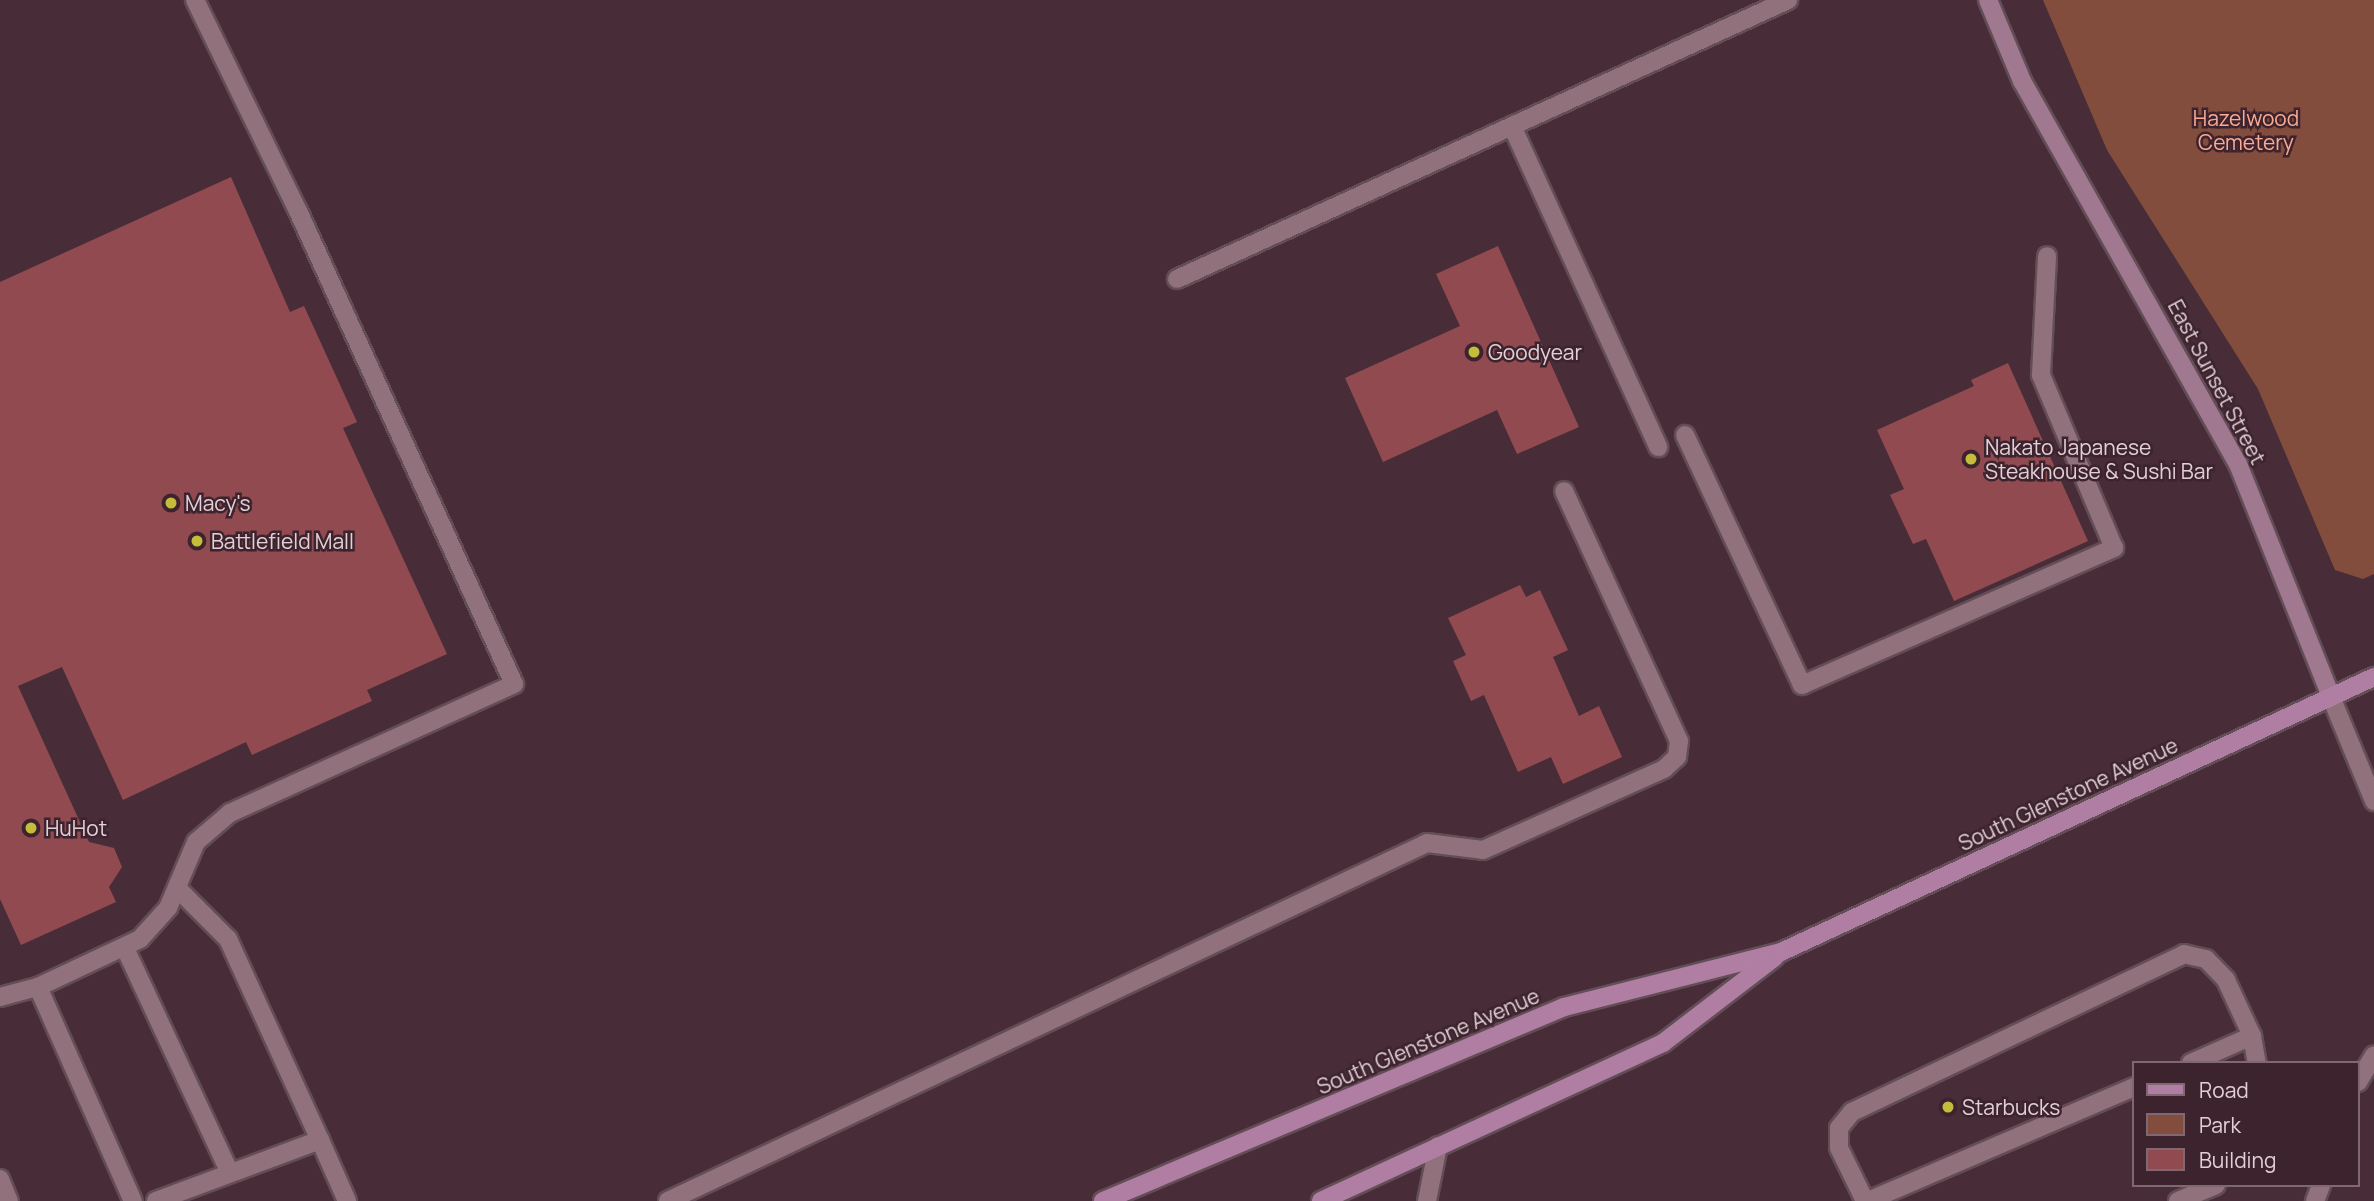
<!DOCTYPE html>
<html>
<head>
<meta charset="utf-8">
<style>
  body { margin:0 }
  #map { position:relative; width:2374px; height:1201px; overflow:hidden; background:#482d38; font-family:Manrope,sans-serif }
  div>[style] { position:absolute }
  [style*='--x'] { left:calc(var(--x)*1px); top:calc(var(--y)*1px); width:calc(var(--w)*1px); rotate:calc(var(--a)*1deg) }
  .green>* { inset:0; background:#824d3d }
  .building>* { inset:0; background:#914b50 }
  .roads { filter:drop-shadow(2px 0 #634d56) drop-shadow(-2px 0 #634d56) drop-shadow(0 2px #634d56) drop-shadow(0 -2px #634d56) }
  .lane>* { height:18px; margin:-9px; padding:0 9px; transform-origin:9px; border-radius:9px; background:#90717c }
  .street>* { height:18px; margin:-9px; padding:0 9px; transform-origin:9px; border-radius:9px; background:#90717c }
  .secondary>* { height:18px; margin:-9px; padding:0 9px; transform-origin:9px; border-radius:9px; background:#a07890 }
  .primary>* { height:18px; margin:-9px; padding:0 9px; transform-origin:9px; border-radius:9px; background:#b17ea3 }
  .dots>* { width:19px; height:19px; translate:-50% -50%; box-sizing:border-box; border:4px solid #3d232e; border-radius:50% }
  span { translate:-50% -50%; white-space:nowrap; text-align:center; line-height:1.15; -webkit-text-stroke:5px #3d232e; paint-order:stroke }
  .park-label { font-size:21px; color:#f9aa91 }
  .poi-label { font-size:21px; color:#e2d0d6 }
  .left { translate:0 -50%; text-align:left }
  .street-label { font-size:21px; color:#e2d0d6 }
  .legend { position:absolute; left:2132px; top:1061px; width:228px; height:126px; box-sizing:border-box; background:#3d232e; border:2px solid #7f6871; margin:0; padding:9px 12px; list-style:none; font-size:21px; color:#e2d0d6 }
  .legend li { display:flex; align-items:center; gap:14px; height:35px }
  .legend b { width:35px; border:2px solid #7f6871 }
</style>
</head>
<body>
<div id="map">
  <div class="green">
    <i style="clip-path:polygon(2043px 0,2374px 0,2374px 574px,2363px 579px,2335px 570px,2258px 389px,2107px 150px)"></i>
  </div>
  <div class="building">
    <i style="clip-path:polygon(231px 177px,290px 312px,304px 306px,357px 422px,343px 428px,447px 654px,367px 690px,372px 701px,252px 755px,246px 742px,123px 800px,62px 667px,18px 686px,89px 842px,114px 848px,122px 867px,109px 887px,116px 902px,21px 945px,0 899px,0 282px)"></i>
    <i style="clip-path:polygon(1498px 246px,1579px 427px,1517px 454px,1497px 410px,1383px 462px,1345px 378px,1460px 326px,1436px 274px)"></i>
    <i style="clip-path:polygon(2008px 363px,2088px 541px,1954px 601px,1926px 539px,1913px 544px,1890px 495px,1904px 489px,1877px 430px,1974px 386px,1971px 380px)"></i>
    <i style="clip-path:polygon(1520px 585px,1526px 597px,1540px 590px,1568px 650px,1553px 657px,1579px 716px,1599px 706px,1622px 757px,1563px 784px,1551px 757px,1518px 772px,1484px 695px,1471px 701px,1453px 661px,1466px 655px,1448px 618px)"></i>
  </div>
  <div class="roads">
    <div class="lane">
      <i style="--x:1512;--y:126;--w:353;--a:65.5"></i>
      <i style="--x:1177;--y:279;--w:672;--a:-24.54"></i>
      <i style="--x:1685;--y:435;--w:276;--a:64.9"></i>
      <i style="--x:1802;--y:685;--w:341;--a:-23.7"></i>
      <i style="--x:2114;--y:548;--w:188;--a:-112.9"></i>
      <i style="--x:2041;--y:375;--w:119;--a:-87.1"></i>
      <i style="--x:177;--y:888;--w:72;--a:45"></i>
      <i style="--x:228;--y:939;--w:221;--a:65.4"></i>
      <i style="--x:125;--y:948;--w:248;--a:65"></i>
      <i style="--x:38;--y:987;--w:234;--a:66.1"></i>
      <i style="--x:2191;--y:1063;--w:67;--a:-23.9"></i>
      <i style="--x:2252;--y:1036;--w:27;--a:80"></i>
      <i style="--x:0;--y:1179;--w:24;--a:68"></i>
      <i style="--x:156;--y:1201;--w:175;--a:-20.4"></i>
      <i style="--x:320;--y:1140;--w:67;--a:66.1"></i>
      <i style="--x:668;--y:1201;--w:839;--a:-25.25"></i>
      <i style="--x:1427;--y:843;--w:56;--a:7.1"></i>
      <i style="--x:1483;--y:850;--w:198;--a:-24.1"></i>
      <i style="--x:1664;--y:769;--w:18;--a:-43"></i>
      <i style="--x:1677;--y:757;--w:16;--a:-83"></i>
      <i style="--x:1679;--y:741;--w:275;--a:-114.7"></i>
      <i style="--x:1427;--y:1201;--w:56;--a:-78.7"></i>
      <i style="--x:1865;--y:1201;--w:59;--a:-116.1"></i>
      <i style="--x:1839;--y:1148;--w:20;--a:-90"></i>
      <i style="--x:1839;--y:1128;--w:21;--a:-51"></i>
      <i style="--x:1852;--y:1112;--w:368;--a:-25.4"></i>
      <i style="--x:2184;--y:954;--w:23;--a:13"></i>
      <i style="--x:2206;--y:959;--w:29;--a:46"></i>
      <i style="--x:2226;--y:980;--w:62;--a:65.1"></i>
      <i style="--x:1868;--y:1201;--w:289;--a:-23.2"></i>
      <i style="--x:2178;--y:1201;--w:41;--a:-22.8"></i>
    </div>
    <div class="street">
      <i style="--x:2331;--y:697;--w:113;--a:67.5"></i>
      <i style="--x:0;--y:997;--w:39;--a:-15"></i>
      <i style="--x:38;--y:987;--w:113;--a:-25.2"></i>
      <i style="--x:140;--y:939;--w:42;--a:-47.9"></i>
      <i style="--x:168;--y:908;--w:72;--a:-67"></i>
      <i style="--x:196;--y:842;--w:45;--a:-40.5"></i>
      <i style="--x:230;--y:813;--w:312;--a:-24.4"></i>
      <i style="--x:514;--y:684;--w:520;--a:-114.54"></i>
      <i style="--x:298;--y:211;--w:235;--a:-116"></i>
      <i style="--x:2358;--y:1082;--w:31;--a:-59"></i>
      <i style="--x:2315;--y:1201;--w:17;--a:-69"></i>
    </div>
    <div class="secondary">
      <i style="--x:1988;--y:0;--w:88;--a:67.2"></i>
      <i style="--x:2022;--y:81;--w:440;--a:60.6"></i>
      <i style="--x:2238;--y:464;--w:251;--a:68.2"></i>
    </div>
    <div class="primary">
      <i style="--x:1103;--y:1201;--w:500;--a:-22.82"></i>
      <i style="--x:1564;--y:1007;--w:224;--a:-14.2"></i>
      <i style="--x:1781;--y:952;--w:654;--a:-24.88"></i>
      <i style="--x:1321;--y:1201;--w:377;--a:-24.8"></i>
      <i style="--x:1663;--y:1043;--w:141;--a:-37.5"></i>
    </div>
  </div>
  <div class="dots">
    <i style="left:1474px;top:352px;background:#c6bc3c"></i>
    <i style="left:1971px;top:459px;background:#c6bc3c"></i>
    <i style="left:171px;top:503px;background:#c6bc3c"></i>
    <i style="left:197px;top:541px;background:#c6bc3c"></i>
    <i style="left:31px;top:828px;background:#c6bc3c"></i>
    <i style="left:1948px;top:1107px;background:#c6bc3c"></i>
  </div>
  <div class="park-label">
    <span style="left:2246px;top:130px">Hazelwood<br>Cemetery</span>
  </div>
  <div class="poi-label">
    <span class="left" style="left:1488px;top:352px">Goodyear</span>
    <span class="left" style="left:1985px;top:459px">Nakato Japanese<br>Steakhouse &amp; Sushi Bar</span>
    <span class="left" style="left:185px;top:503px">Macy's</span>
    <span class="left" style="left:211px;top:541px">Battlefield Mall</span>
    <span class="left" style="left:45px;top:828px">HuHot</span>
    <span class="left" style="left:1962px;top:1107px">Starbucks</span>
  </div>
  <div class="street-label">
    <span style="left:2217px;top:382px;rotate:62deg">East Sunset Street</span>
    <span style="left:2068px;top:794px;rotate:-25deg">South Glenstone Avenue</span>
    <span style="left:1428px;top:1041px;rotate:-23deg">South Glenstone Avenue</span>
  </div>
  <ul class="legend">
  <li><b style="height:9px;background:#b17ea3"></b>Road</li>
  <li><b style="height:19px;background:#824d3d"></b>Park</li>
  <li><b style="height:19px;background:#914b50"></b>Building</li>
  </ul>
</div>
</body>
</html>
